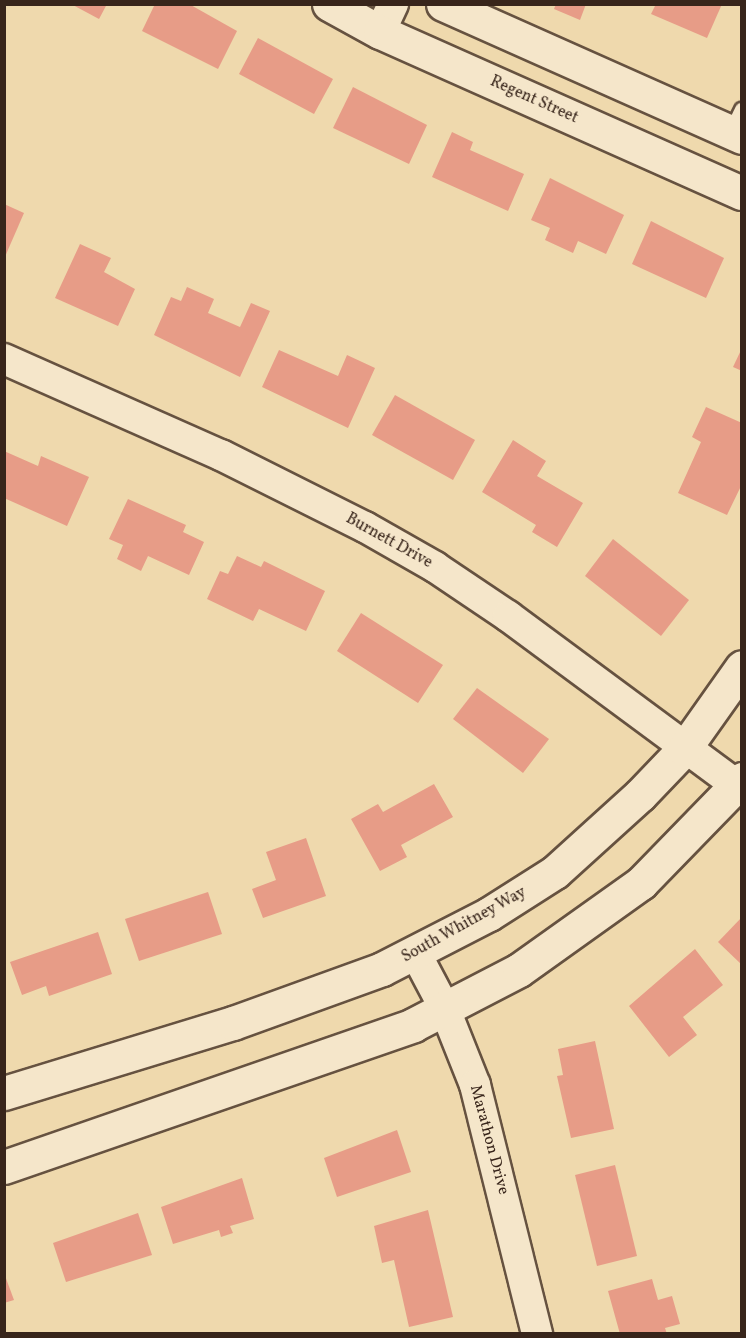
<!DOCTYPE html>
<html>
<head>
<meta charset="utf-8">
<style>
  body { margin:0 }
  #map { position:relative; width:746px; height:1338px; overflow:hidden; background:#efd9ad; font-family:Vollkorn,serif }
  div>[style] { position:absolute }
  [style*='--x'] { left:calc(var(--x)*1px); top:calc(var(--y)*1px); width:calc(var(--w)*1px); rotate:calc(var(--a)*1deg) }
  .building>* { inset:0; background:#e79c87 }
  .roads { filter:drop-shadow(2px 0 #665240) drop-shadow(-2px 0 #665240) drop-shadow(0 2px #665240) drop-shadow(0 -2px #665240) }
  .lane>* { height:15px; margin:-7.5px; padding:0 7.5px; transform-origin:7.5px; border-radius:7.5px; background:#f5e6ca }
  .street>* { height:30px; margin:-15px; padding:0 15px; transform-origin:15px; border-radius:15px; background:#f5e6ca }
  .secondary>* { height:33px; margin:-16.5px; padding:0 16.5px; transform-origin:16.5px; border-radius:16.5px; background:#f5e6ca }
  span { translate:-50% -50%; white-space:nowrap; text-align:center; line-height:1.15; -webkit-text-stroke:4.5px #f5e6ca; paint-order:stroke }
  .street-label { font-size:16px; color:#38251b }
  .frame { position:absolute; inset:0; border:6px solid #38251b; pointer-events:none }
</style>
</head>
<body>
<div id="map">
  <div class="building">
    <i style="clip-path:polygon(71px 4px,107px 4px,99px 19px)"></i>
    <i style="clip-path:polygon(155px 4px,189px 4px,237px 31px,218px 69px,142px 31px)"></i>
    <i style="clip-path:polygon(556px 4px,586px 4px,580px 20px,554px 9px)"></i>
    <i style="clip-path:polygon(656px 4px,722px 4px,707px 38px,651px 14px)"></i>
    <i style="clip-path:polygon(258px 38px,333px 79px,314px 114px,239px 74px)"></i>
    <i style="clip-path:polygon(353px 87px,427px 125px,409px 164px,333px 128px)"></i>
    <i style="clip-path:polygon(452px 132px,473px 142px,470px 150px,524px 174px,508px 211px,432px 177px)"></i>
    <i style="clip-path:polygon(550px 178px,624px 215px,606px 254px,578px 241px,573px 253px,545px 240px,550px 228px,531px 220px)"></i>
    <i style="clip-path:polygon(4px 204px,24px 213px,4px 259px)"></i>
    <i style="clip-path:polygon(651px 221px,724px 258px,706px 298px,632px 264px)"></i>
    <i style="clip-path:polygon(80px 244px,111px 258px,104px 272px,135px 289px,118px 326px,55px 298px)"></i>
    <i style="clip-path:polygon(187px 287px,214px 299px,208px 313px,240px 327px,251px 303px,270px 311px,240px 377px,154px 335px,171px 297px,181px 301px)"></i>
    <i style="clip-path:polygon(742px 348px,742px 371px,733px 367px)"></i>
    <i style="clip-path:polygon(279px 350px,338px 376px,347px 355px,375px 368px,348px 428px,262px 387px)"></i>
    <i style="clip-path:polygon(395px 395px,475px 440px,453px 480px,372px 435px)"></i>
    <i style="clip-path:polygon(706px 407px,742px 423px,742px 484px,727px 515px,678px 493px,701px 442px,692px 437px)"></i>
    <i style="clip-path:polygon(513px 440px,546px 461px,537px 476px,583px 503px,557px 547px,532px 532px,536px 525px,482px 492px)"></i>
    <i style="clip-path:polygon(4px 451px,38px 466px,41px 456px,89px 477px,67px 526px,4px 498px)"></i>
    <i style="clip-path:polygon(128px 499px,186px 525px,183px 532px,204px 542px,189px 575px,148px 556px,141px 571px,117px 559px,123px 545px,109px 539px)"></i>
    <i style="clip-path:polygon(613px 539px,689px 600px,661px 636px,585px 576px)"></i>
    <i style="clip-path:polygon(237px 556px,261px 567px,264px 561px,325px 591px,306px 631px,259px 609px,253px 621px,207px 599px,220px 571px,228px 574px)"></i>
    <i style="clip-path:polygon(361px 613px,443px 665px,418px 703px,337px 651px)"></i>
    <i style="clip-path:polygon(477px 688px,549px 739px,523px 773px,453px 719px)"></i>
    <i style="clip-path:polygon(434px 784px,453px 817px,401px 845px,407px 857px,380px 871px,351px 819px,378px 804px,383px 812px)"></i>
    <i style="clip-path:polygon(306px 838px,326px 896px,263px 918px,252px 889px,276px 880px,266px 852px)"></i>
    <i style="clip-path:polygon(208px 892px,222px 934px,139px 961px,125px 919px)"></i>
    <i style="clip-path:polygon(742px 917px,742px 965px,718px 942px)"></i>
    <i style="clip-path:polygon(98px 932px,112px 974px,49px 996px,46px 986px,22px 995px,10px 962px)"></i>
    <i style="clip-path:polygon(695px 949px,723px 985px,683px 1017px,697px 1035px,669px 1057px,629px 1006px)"></i>
    <i style="clip-path:polygon(595px 1041px,614px 1129px,571px 1138px,557px 1076px,563px 1075px,558px 1049px)"></i>
    <i style="clip-path:polygon(397px 1130px,411px 1172px,337px 1197px,324px 1158px)"></i>
    <i style="clip-path:polygon(615px 1165px,637px 1256px,597px 1266px,575px 1175px)"></i>
    <i style="clip-path:polygon(242px 1178px,254px 1219px,230px 1226px,233px 1233px,221px 1237px,219px 1230px,173px 1244px,161px 1207px)"></i>
    <i style="clip-path:polygon(428px 1210px,453px 1317px,409px 1327px,394px 1260px,382px 1263px,374px 1226px)"></i>
    <i style="clip-path:polygon(138px 1213px,152px 1255px,66px 1282px,53px 1243px)"></i>
    <i style="clip-path:polygon(4px 1273px,14px 1300px,4px 1303px)"></i>
    <i style="clip-path:polygon(652px 1279px,658px 1300px,672px 1296px,680px 1324px,665px 1328px,667px 1334px,620px 1334px,608px 1291px)"></i>
  </div>
  <div class="roads">
    <div class="lane">
      <i style="--x:731;--y:132;--w:25;--a:-64"></i>
    </div>
    <div class="street">
      <i style="--x:380;--y:32;--w:31;--a:-65"></i>
      <i style="--x:4;--y:359;--w:237;--a:23.9"></i>
      <i style="--x:221;--y:455;--w:161;--a:26.6"></i>
      <i style="--x:365;--y:527;--w:81;--a:29.7"></i>
      <i style="--x:435;--y:567;--w:88;--a:33.9"></i>
      <i style="--x:508;--y:616;--w:284;--a:36.5"></i>
      <i style="--x:416;--y:954;--w:60;--a:62.2"></i>
      <i style="--x:444;--y:1007;--w:84;--a:68.3"></i>
      <i style="--x:475;--y:1085;--w:257;--a:76"></i>
    </div>
    <div class="secondary">
      <i style="--x:329;--y:4;--w:58;--a:28.8"></i>
      <i style="--x:380;--y:32;--w:396;--a:24"></i>
      <i style="--x:443;--y:4;--w:327;--a:24"></i>
      <i style="--x:4;--y:1093;--w:239;--a:-17"></i>
      <i style="--x:233;--y:1023;--w:158;--a:-19.9"></i>
      <i style="--x:382;--y:969;--w:120;--a:-27.2"></i>
      <i style="--x:489;--y:914;--w:78;--a:-32.5"></i>
      <i style="--x:555;--y:872;--w:115;--a:-42.2"></i>
      <i style="--x:640;--y:795;--w:64;--a:-46.3"></i>
      <i style="--x:684;--y:749;--w:100;--a:-54.7"></i>
      <i style="--x:4;--y:1167;--w:433;--a:-19.1"></i>
      <i style="--x:413;--y:1025;--w:119;--a:-27.4"></i>
      <i style="--x:519;--y:970;--w:150;--a:-35.5"></i>
      <i style="--x:641;--y:883;--w:145;--a:-45.8"></i>
    </div>
  </div>
  <div class="street-label">
    <span style="left:534px;top:100px;rotate:24deg">Regent Street</span>
    <span style="left:389px;top:541px;rotate:29deg">Burnett Drive</span>
    <span style="left:464px;top:925px;rotate:-29deg">South Whitney Way</span>
    <span style="left:489px;top:1140px;rotate:75deg">Marathon Drive</span>
  </div>
  <div class="frame"></div>
</div>
</body>
</html>
